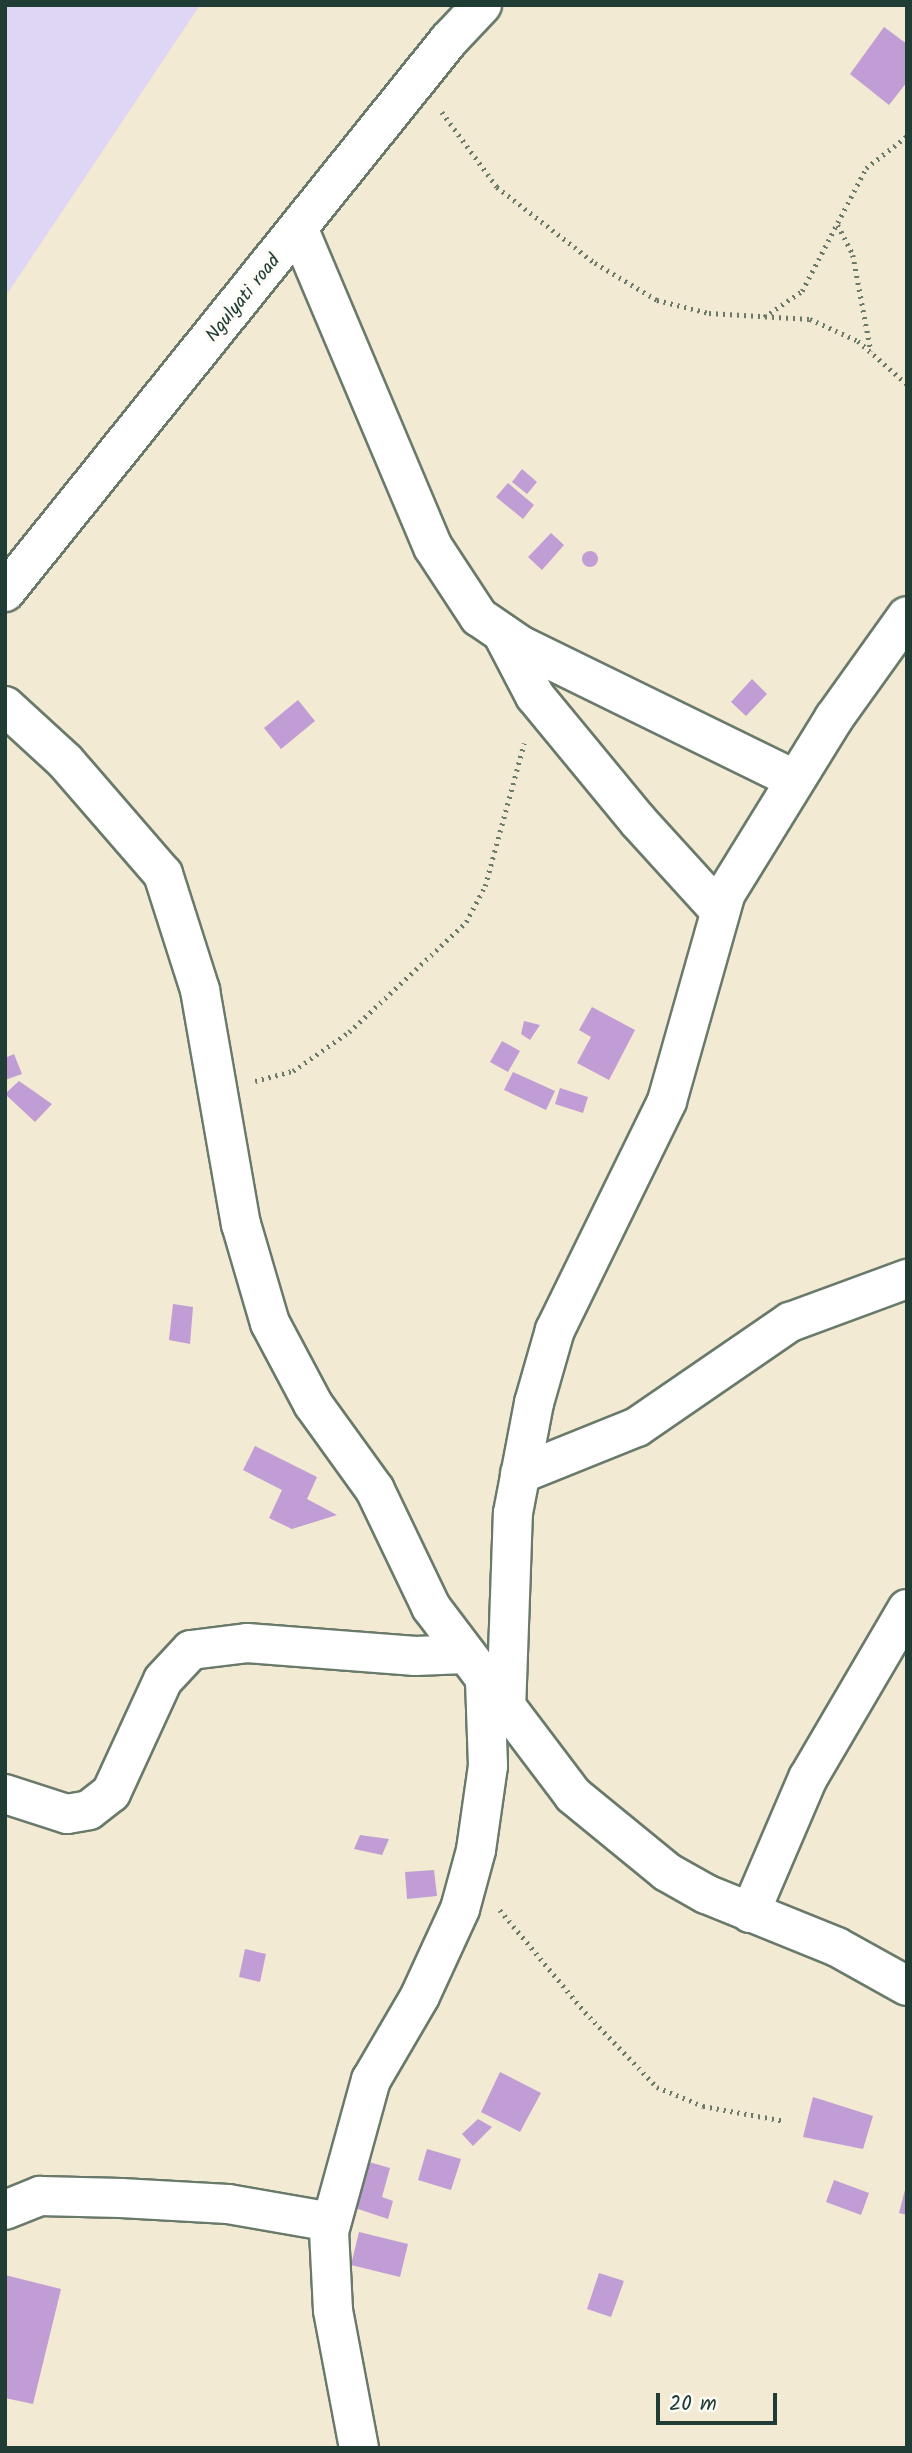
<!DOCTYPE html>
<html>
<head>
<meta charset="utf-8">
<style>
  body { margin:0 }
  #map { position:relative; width:912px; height:2453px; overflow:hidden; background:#f2ead2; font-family:Kalam,sans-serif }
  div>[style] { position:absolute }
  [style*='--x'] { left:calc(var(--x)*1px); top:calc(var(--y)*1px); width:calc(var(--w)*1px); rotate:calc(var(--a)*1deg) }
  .built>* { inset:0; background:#dfd5f5 }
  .building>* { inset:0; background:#c09dd4 }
  .round { border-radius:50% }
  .path>* { height:4.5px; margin-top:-2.25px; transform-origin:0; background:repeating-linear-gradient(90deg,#697a6b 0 2px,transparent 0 7px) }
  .roads { filter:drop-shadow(2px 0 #697a6b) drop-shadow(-2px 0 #697a6b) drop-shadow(0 2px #697a6b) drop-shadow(0 -2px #697a6b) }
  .street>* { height:38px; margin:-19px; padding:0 19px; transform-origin:19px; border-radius:19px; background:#fff }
  .secondary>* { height:38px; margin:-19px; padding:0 19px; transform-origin:19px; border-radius:19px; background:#fff }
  span { translate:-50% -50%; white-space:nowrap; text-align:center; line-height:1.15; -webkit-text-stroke:7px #fdfcf7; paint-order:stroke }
  .street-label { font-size:19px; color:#1f3d34 }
  .frame { position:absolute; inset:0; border:7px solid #1f3d34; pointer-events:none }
  .scale { position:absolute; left:656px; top:2393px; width:121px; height:32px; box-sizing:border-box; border:4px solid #1f3d34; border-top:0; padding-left:9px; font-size:21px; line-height:24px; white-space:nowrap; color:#1f3d34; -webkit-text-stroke:5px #fdfcf7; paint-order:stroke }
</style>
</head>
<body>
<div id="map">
  <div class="built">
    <i style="clip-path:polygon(5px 5px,200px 5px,5px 297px)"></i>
  </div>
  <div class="building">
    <i style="clip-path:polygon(884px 27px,907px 44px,907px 82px,889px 105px,850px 74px)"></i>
    <i style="clip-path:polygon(522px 469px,537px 482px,527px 494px,512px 482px)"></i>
    <i style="clip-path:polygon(508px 483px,534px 505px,523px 519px,496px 497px)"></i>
    <i style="clip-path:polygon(551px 533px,564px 545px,542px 570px,528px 557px)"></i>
    <i class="round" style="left:582px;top:551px;width:16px;height:16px"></i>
    <i style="clip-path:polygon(752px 679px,767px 694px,746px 716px,731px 702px)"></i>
    <i style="clip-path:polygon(298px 700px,315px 721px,281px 749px,264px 728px)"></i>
    <i style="clip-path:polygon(592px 1007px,635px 1030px,609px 1080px,577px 1063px,591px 1037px,579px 1030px)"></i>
    <i style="clip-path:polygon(524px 1021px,540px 1025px,530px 1040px,521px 1034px)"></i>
    <i style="clip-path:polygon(502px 1041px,520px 1051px,508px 1072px,490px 1062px)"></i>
    <i style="clip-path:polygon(14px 1054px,22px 1074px,5px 1080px,5px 1058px)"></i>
    <i style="clip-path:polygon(513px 1072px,555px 1091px,546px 1110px,504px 1090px)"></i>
    <i style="clip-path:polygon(19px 1081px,52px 1104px,35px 1122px,5px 1094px)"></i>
    <i style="clip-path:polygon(560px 1088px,588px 1097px,583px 1113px,555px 1104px)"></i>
    <i style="clip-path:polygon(173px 1304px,193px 1307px,190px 1344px,169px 1340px)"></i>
    <i style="clip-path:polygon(255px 1446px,317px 1477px,307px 1499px,337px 1515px,292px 1529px,269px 1518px,282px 1490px,243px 1470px)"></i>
    <i style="clip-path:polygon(360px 1835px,389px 1839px,382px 1855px,354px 1849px)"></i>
    <i style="clip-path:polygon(434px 1870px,437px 1896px,407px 1899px,405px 1872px)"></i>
    <i style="clip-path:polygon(245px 1949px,266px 1954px,260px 1982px,239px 1977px)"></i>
    <i style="clip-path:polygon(500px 2072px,541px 2093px,520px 2132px,481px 2112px)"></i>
    <i style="clip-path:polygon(813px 2097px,873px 2116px,863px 2149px,803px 2137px)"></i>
    <i style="clip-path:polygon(478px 2119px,492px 2127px,473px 2146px,462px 2134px)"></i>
    <i style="clip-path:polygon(427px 2149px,461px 2159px,451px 2190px,418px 2180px)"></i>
    <i style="clip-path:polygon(369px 2162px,390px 2168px,382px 2197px,393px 2201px,388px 2219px,355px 2208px)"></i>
    <i style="clip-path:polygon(834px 2180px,869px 2193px,861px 2215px,826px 2202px)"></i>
    <i style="clip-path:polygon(906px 2186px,907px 2186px,907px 2215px,899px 2213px)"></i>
    <i style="clip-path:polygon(359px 2232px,408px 2244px,400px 2277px,351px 2265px)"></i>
    <i style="clip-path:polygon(599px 2273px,624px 2281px,611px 2317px,587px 2309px)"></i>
    <i style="clip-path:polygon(5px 2275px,61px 2289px,33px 2404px,5px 2398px)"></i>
  </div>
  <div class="path">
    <i style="--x:442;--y:112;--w:93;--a:53.7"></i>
    <i style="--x:497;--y:187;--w:124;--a:37.8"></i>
    <i style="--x:595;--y:263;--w:72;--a:30.8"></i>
    <i style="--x:657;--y:300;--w:54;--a:14"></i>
    <i style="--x:709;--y:313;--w:101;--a:3.4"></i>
    <i style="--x:810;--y:319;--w:53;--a:24.6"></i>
    <i style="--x:858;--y:341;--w:65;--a:41.3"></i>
    <i style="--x:838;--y:225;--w:34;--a:63"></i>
    <i style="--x:853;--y:255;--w:98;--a:79.4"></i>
    <i style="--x:764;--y:317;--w:46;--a:-34.4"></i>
    <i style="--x:802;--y:291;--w:139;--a:-62.5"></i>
    <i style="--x:866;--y:168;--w:52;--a:-38"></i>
    <i style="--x:255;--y:1081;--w:39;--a:-15"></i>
    <i style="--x:293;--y:1071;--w:68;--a:-34.9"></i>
    <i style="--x:349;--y:1032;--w:161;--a:-43.2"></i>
    <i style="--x:466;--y:922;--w:41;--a:-62.2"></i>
    <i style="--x:485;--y:886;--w:148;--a:-74.7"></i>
    <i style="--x:500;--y:1910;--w:133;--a:50.2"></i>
    <i style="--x:585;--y:2012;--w:104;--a:46.2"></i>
    <i style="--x:657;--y:2087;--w:50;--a:22.4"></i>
    <i style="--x:703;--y:2106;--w:83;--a:10.4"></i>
  </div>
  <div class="roads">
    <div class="street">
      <i style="--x:299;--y:230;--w:344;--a:67.1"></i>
      <i style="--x:433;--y:547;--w:84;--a:56.7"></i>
      <i style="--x:479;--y:617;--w:50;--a:34.3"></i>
      <i style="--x:520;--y:645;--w:305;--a:26.1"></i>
      <i style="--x:502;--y:633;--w:71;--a:62.4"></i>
      <i style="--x:535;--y:696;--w:163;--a:50.5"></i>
      <i style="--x:639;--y:822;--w:120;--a:47.7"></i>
      <i style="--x:5;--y:706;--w:81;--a:42.5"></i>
      <i style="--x:65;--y:761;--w:150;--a:49.1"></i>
      <i style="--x:163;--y:874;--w:122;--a:72.3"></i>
      <i style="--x:200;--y:990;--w:238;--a:80.1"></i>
      <i style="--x:241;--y:1224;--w:103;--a:73.7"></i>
      <i style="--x:270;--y:1323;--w:92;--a:62"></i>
      <i style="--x:313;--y:1404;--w:106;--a:54.2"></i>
      <i style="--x:375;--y:1490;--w:130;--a:64.4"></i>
      <i style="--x:431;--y:1607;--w:236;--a:52.9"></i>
      <i style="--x:573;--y:1795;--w:122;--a:39.3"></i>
      <i style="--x:667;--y:1872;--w:45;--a:29.4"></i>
      <i style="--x:706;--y:1894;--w:141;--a:22"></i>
      <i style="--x:837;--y:1947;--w:80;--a:29.1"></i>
      <i style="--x:520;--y:1474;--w:126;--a:-21.9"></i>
      <i style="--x:637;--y:1427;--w:186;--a:-34.5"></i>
      <i style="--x:790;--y:1322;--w:125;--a:-20.2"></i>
      <i style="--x:506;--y:1711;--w:198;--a:-88"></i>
      <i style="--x:513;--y:1513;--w:112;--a:-79.2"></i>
      <i style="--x:534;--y:1403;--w:76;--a:-74"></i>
      <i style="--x:555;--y:1330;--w:255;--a:-63.9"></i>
      <i style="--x:667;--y:1101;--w:216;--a:-74.2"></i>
      <i style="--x:726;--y:893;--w:206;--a:-58.3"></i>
      <i style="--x:834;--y:718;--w:125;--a:-54.4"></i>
      <i style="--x:5;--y:1794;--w:65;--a:17.9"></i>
      <i style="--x:67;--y:1814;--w:22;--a:-10"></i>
      <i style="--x:89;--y:1810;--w:28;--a:-38"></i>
      <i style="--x:111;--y:1793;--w:124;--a:-65.3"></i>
      <i style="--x:163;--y:1680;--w:41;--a:-47"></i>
      <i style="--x:191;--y:1650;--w:56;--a:-7.1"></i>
      <i style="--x:247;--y:1643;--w:169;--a:4.4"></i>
      <i style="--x:415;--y:1656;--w:51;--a:-2.2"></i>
      <i style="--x:750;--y:1913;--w:147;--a:-66.8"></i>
      <i style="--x:808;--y:1778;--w:196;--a:-59.6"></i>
      <i style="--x:5;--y:2210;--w:38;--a:-22"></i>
      <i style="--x:40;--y:2196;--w:81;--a:1.4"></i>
      <i style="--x:121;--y:2198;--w:107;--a:3.2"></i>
      <i style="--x:228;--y:2204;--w:105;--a:9.9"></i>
      <i style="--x:359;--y:2448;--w:140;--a:-100.7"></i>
      <i style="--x:333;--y:2310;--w:78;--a:-92.9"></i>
      <i style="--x:329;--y:2232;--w:158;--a:-74.6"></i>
      <i style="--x:371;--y:2080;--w:97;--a:-59.7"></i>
      <i style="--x:420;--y:1996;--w:96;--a:-65.3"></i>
      <i style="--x:460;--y:1909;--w:61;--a:-74.8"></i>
      <i style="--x:476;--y:1850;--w:85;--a:-81.9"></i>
      <i style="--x:488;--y:1766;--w:85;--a:-92"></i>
    </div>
    <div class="secondary">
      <i style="--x:5;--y:592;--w:708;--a:-51.19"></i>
      <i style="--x:449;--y:40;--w:48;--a:-46.7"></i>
    </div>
  </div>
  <div class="street-label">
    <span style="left:244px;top:299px;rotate:-51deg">Ngulyati road</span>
  </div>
  <div class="frame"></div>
  <div class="scale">20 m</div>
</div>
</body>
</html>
